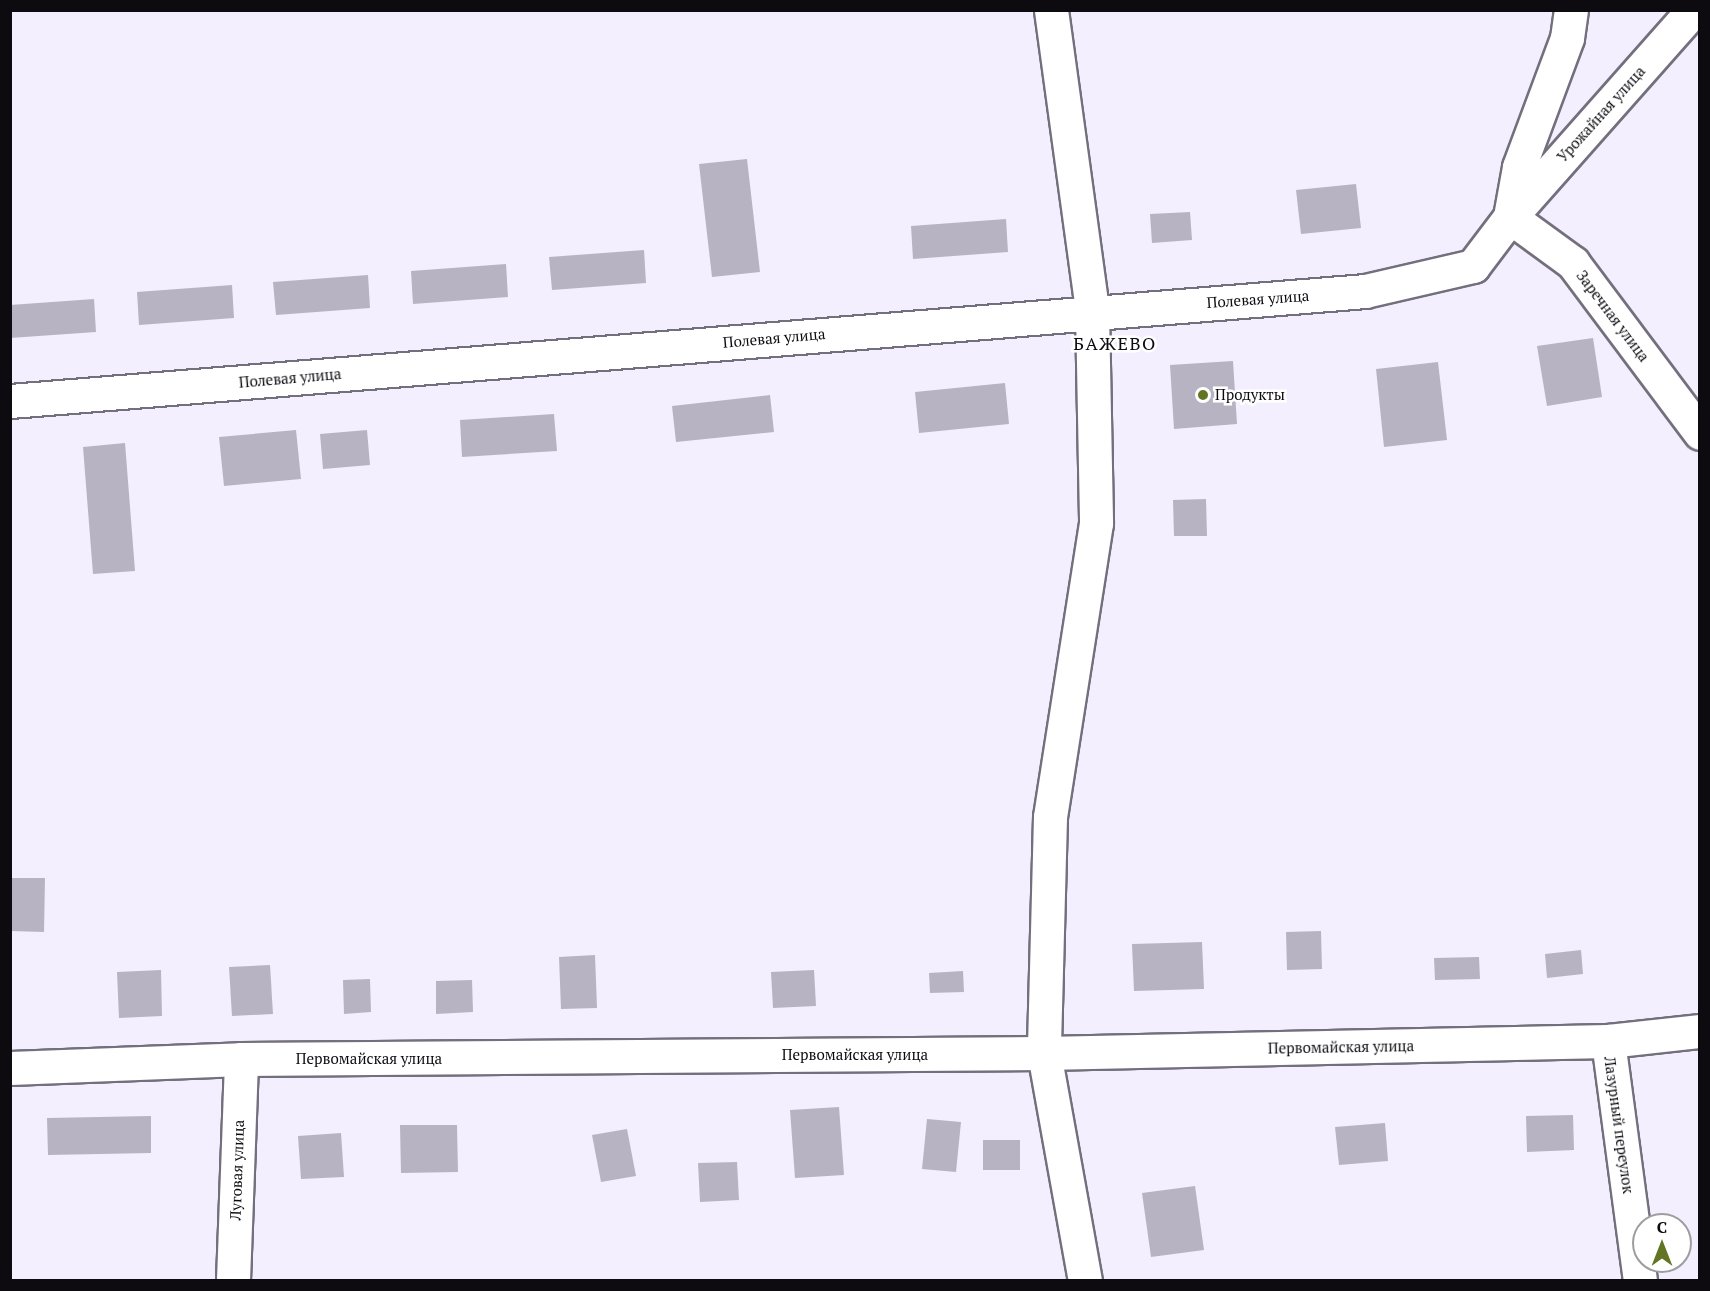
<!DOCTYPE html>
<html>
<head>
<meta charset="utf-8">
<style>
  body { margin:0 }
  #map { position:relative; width:1710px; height:1291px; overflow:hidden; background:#f4effe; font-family:"PT Serif",serif }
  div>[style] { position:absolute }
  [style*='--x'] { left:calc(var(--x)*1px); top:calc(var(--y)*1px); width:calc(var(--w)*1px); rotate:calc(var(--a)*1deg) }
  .building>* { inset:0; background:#b8b3c2 }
  .roads { filter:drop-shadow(2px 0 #746f7d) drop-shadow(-2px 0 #746f7d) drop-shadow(0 2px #746f7d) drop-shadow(0 -2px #746f7d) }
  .minor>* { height:33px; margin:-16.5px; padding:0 16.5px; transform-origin:16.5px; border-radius:16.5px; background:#fff }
  .tertiary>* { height:33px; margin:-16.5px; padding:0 16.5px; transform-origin:16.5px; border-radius:16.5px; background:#fff }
  .dots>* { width:16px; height:16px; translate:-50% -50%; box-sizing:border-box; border:3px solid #fff; border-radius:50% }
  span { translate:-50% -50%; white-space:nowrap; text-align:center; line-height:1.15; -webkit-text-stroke:5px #fff; paint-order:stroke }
  .street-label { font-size:15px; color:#0d0b10 }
  .poi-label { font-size:15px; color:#0d0b10 }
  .left { translate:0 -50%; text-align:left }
  .quarter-label { font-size:18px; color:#0d0b10; letter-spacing:1.5px }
  .frame { position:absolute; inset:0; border:12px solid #0d0b10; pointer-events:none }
  .north { position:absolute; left:1632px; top:1213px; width:60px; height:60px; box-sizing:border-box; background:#fff; border:2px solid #9e9d9f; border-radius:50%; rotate:0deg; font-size:16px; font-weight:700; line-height:24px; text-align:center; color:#0d0b10 }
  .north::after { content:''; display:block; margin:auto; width:21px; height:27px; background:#627524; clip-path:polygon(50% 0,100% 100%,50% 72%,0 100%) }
</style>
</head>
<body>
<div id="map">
  <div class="building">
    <i style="clip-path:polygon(747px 159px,760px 272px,712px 277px,699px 164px)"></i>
    <i style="clip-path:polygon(1356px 184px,1361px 228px,1301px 234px,1296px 190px)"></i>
    <i style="clip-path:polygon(1190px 212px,1192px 240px,1152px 243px,1150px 214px)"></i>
    <i style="clip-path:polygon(1006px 219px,1008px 252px,913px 259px,911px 226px)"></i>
    <i style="clip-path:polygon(644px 250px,646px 283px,552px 290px,549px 257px)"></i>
    <i style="clip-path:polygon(506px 264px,508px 297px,413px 304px,411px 271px)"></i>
    <i style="clip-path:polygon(368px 275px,370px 308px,276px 315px,273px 282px)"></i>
    <i style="clip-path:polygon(232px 285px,234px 318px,139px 325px,137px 292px)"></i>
    <i style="clip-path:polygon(94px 299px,96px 332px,10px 338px,10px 305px)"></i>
    <i style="clip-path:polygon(1593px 338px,1602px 397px,1547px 406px,1537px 346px)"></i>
    <i style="clip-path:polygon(1233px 361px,1237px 424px,1174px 429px,1170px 365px)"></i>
    <i style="clip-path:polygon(1438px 362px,1447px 440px,1384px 447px,1376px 369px)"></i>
    <i style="clip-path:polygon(1005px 383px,1009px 424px,919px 433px,915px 392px)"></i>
    <i style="clip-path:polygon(770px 395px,774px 432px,676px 442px,672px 406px)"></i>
    <i style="clip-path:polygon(554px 414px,557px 451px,462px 457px,460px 420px)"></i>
    <i style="clip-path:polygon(296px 430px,301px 479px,224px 486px,219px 437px)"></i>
    <i style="clip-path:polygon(367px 430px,370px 465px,323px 469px,320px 434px)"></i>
    <i style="clip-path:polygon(125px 443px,135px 571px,93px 574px,83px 447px)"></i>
    <i style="clip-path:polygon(1206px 499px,1207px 536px,1174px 536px,1173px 500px)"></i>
    <i style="clip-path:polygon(10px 878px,45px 878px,44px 932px,10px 931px)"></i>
    <i style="clip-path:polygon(1321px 931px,1322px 969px,1287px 970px,1286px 932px)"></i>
    <i style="clip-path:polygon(1202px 942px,1204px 989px,1134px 991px,1132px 944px)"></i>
    <i style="clip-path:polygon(1581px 950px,1583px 974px,1547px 978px,1545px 954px)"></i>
    <i style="clip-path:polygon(595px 955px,597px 1008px,561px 1009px,559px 957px)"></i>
    <i style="clip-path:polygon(1479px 957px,1480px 979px,1435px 980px,1434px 958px)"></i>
    <i style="clip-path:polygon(270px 965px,273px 1014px,232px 1016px,229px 967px)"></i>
    <i style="clip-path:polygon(161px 970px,162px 1016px,119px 1018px,117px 972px)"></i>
    <i style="clip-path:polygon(814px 970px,816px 1006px,773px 1008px,771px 972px)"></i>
    <i style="clip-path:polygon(963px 971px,964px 992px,930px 993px,929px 973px)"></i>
    <i style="clip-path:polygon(370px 979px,371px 1012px,344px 1014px,343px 980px)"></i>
    <i style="clip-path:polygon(472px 980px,473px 1012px,436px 1014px,436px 981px)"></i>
    <i style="clip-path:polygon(839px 1107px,844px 1175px,795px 1178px,790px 1110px)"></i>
    <i style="clip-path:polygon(1573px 1115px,1574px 1150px,1527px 1152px,1526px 1116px)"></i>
    <i style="clip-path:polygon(151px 1116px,151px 1153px,48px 1155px,47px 1118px)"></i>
    <i style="clip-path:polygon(927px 1119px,961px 1122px,956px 1172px,922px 1169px)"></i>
    <i style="clip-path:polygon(1385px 1123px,1388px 1161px,1339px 1165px,1335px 1127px)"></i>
    <i style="clip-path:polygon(400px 1125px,457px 1125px,458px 1172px,401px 1173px)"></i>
    <i style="clip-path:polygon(627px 1129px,636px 1176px,601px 1182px,592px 1135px)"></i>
    <i style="clip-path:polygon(341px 1133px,344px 1177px,301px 1179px,298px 1136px)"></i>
    <i style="clip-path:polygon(983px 1140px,1020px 1140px,1020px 1170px,983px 1170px)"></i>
    <i style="clip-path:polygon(737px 1162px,739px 1200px,700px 1202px,698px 1163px)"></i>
    <i style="clip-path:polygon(1195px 1186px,1204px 1250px,1151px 1257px,1142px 1193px)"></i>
  </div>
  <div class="roads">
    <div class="minor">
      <i style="--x:1051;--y:10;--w:304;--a:82.2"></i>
      <i style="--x:1092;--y:311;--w:212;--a:88.9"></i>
      <i style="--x:1096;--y:523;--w:298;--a:98.9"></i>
      <i style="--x:1050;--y:817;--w:236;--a:91.5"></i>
      <i style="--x:1044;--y:1053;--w:231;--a:79.8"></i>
      <i style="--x:1510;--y:217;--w:78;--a:36.1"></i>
      <i style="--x:1573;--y:263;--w:212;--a:53.2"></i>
      <i style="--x:1510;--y:217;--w:276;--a:-48.5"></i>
      <i style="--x:1510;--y:217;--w:51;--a:-79.8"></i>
      <i style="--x:1519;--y:167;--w:138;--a:-69.6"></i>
      <i style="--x:1567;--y:38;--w:28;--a:-82"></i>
      <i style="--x:1608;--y:1041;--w:241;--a:82.4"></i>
      <i style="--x:10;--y:1068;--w:231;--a:-2.2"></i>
      <i style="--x:241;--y:1059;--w:803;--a:-0.43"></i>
      <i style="--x:1044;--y:1053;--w:564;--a:-1.22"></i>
      <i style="--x:1608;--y:1041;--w:93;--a:-6.2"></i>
      <i style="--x:233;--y:1280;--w:221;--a:-87.9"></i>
    </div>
    <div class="tertiary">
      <i style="--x:10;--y:401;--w:1359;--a:-4.64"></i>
      <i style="--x:1365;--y:291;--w:111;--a:-13"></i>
      <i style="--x:1473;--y:266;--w:61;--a:-52.9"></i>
    </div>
  </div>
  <div class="dots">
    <i style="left:1203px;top:395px;background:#627524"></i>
  </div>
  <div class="street-label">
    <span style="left:1601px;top:114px;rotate:-48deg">Урожайная улица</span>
    <span style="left:1258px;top:299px;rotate:-4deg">Полевая улица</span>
    <span style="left:1613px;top:316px;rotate:53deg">Заречная улица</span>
    <span style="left:774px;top:338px;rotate:-5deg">Полевая улица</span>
    <span style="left:290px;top:378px;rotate:-5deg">Полевая улица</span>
    <span style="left:1341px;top:1047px;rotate:-1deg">Первомайская улица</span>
    <span style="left:855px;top:1055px">Первомайская улица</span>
    <span style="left:369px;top:1059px">Первомайская улица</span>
    <span style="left:1619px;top:1125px;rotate:82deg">Лазурный переулок</span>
    <span style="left:237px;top:1170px;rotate:-88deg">Луговая улица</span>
  </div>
  <div class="poi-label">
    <span class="left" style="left:1215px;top:395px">Продукты</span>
  </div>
  <div class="quarter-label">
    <span style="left:1115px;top:343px">БАЖЕВО</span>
  </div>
  <div class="frame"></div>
  <div class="north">С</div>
</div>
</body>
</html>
